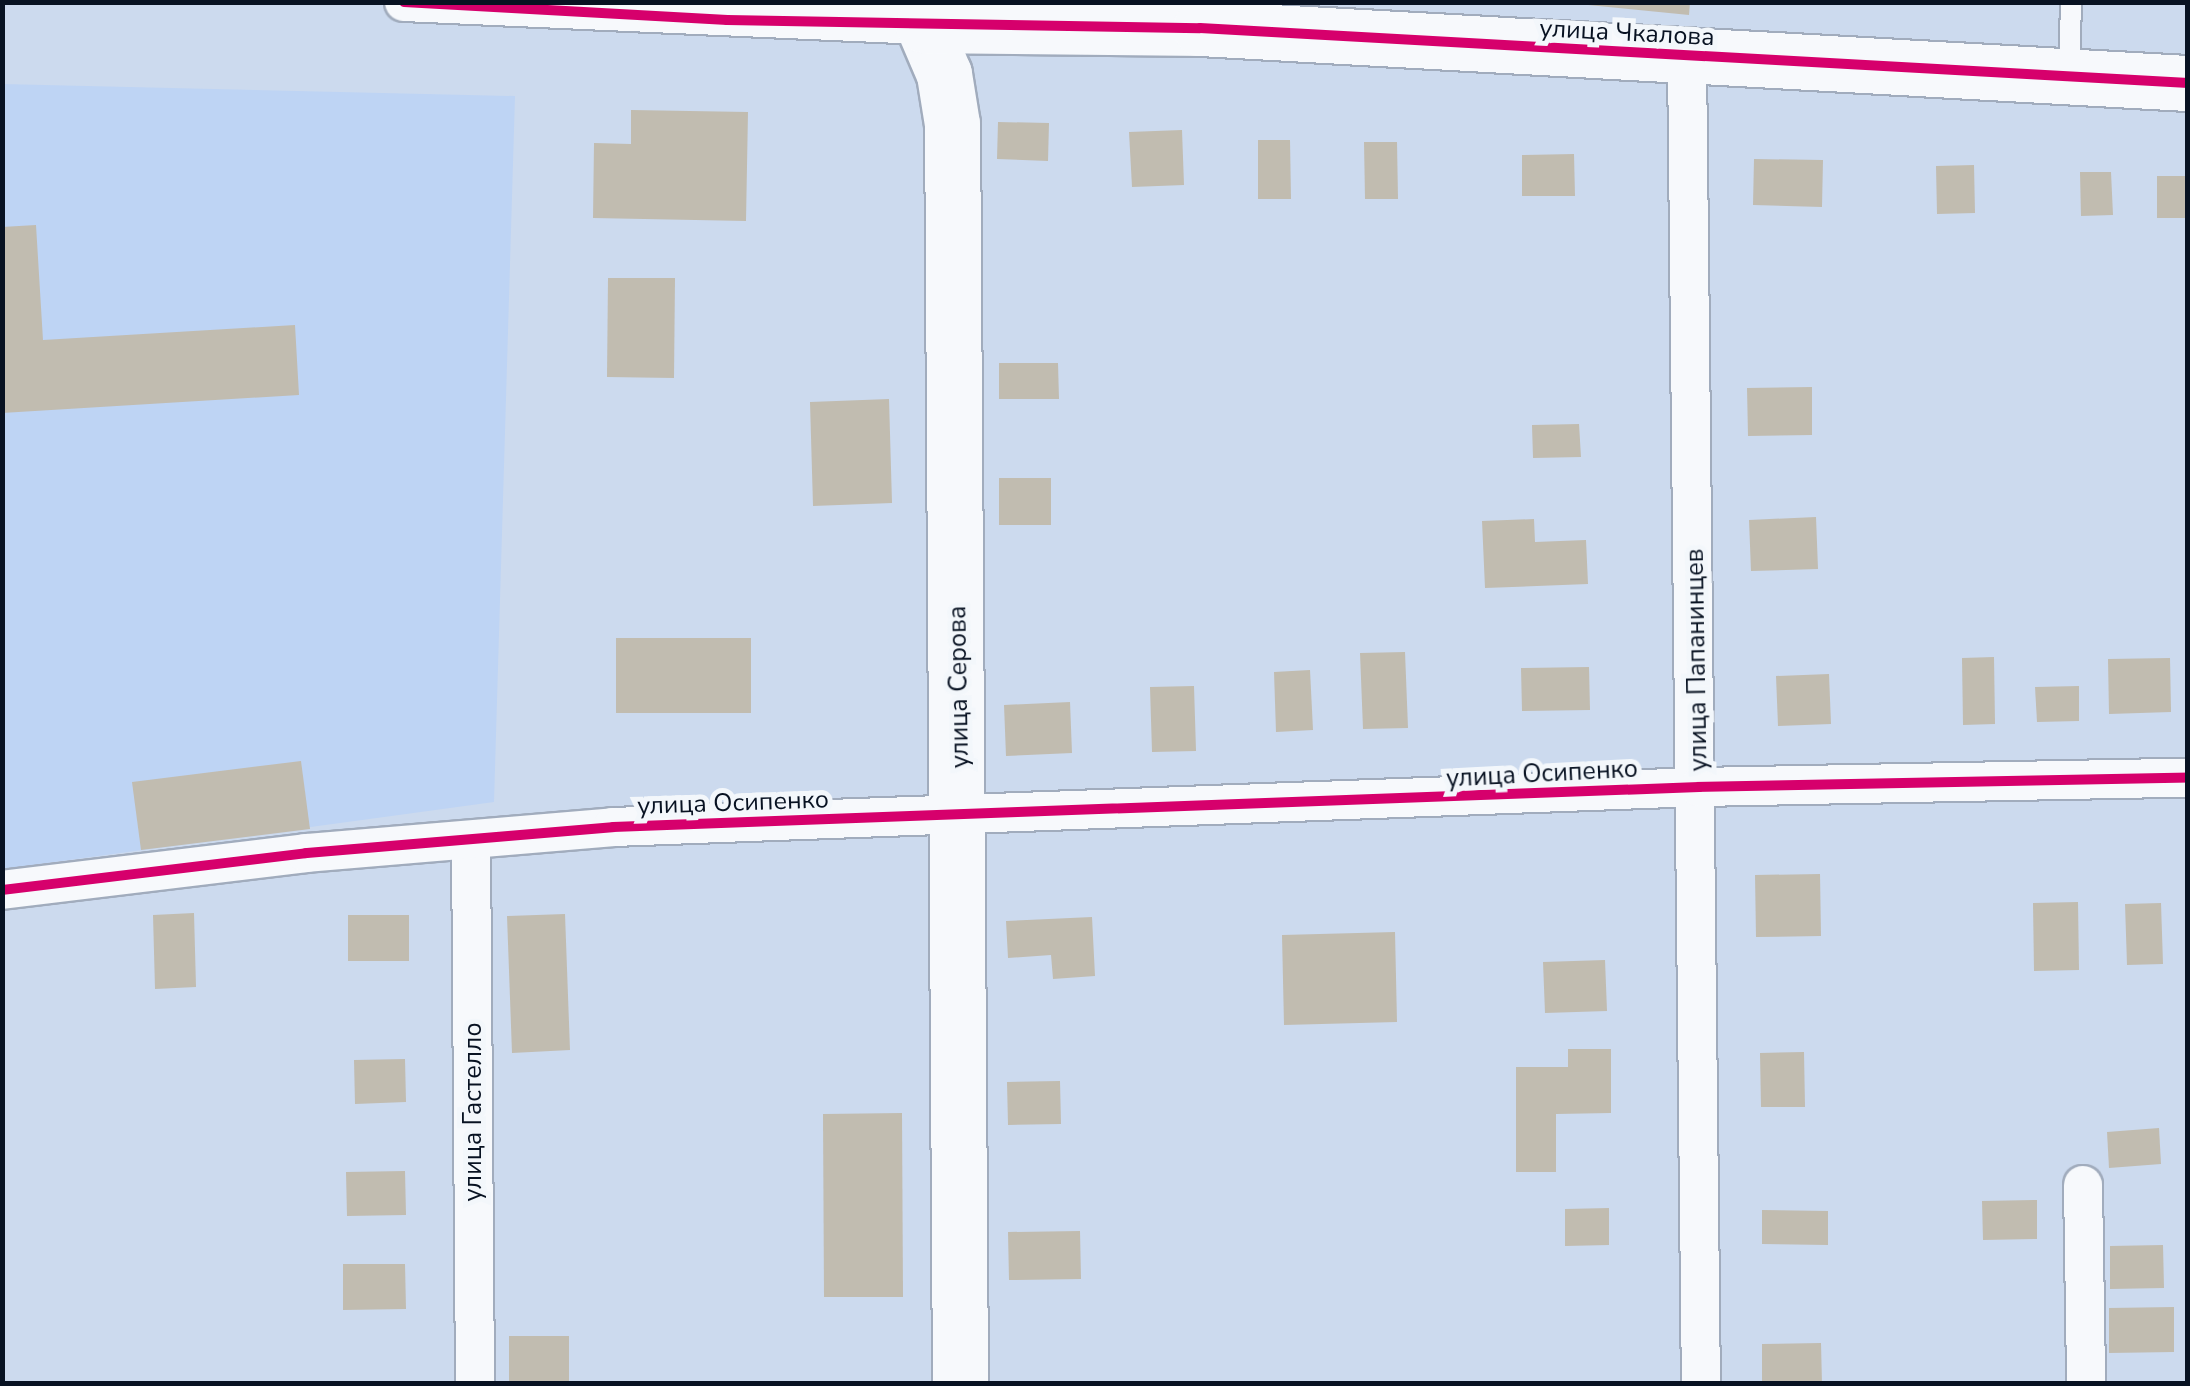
<!DOCTYPE html>
<html>
<head>
<meta charset="utf-8">
<style>
  body { margin:0 }
  #map { position:relative; width:2190px; height:1386px; overflow:hidden; background:#ccdaee; font-family:"Nunito Sans",sans-serif }
  div>[style] { position:absolute }
  [style*='--x'] { left:calc(var(--x)*1px); top:calc(var(--y)*1px); width:calc(var(--w)*1px); rotate:calc(var(--a)*1deg) }
  .built>* { inset:0; background:#bed4f4 }
  .building>* { inset:0; background:#c1bcb0 }
  .roads { filter:drop-shadow(2px 0 #a1acbd) drop-shadow(-2px 0 #a1acbd) drop-shadow(0 2px #a1acbd) drop-shadow(0 -2px #a1acbd) }
  .lane>* { height:20px; margin:-10px; padding:0 10px; transform-origin:10px; border-radius:10px; background:#f7f9fc }
  .street>* { height:38px; margin:-19px; padding:0 19px; transform-origin:19px; border-radius:19px; background:#f7f9fc }
  .secondary>* { height:55px; margin:-27.5px; padding:0 27.5px; transform-origin:27.5px; border-radius:27.5px; background:#f7f9fc }
  .cycleway>* { height:10px; margin:-5px; padding:0 5px; transform-origin:5px; border-radius:5px; background:#d6006c }
  span { translate:-50% -50%; white-space:nowrap; text-align:center; line-height:1.15; -webkit-text-stroke:10px #f3f7fb; paint-order:stroke }
  .street-label { font-size:25px; color:#081222 }
  .frame { position:absolute; inset:0; border:5px solid #081222; pointer-events:none }
</style>
</head>
<body>
<div id="map">
  <div class="built">
    <i style="clip-path:polygon(2px 84px,515px 96px,494px 802px,3px 869px)"></i>
  </div>
  <div class="building">
    <i style="clip-path:polygon(1558px 2px,1690px 2px,1689px 15px)"></i>
    <i style="clip-path:polygon(631px 110px,748px 112px,746px 221px,593px 218px,594px 143px,631px 144px)"></i>
    <i style="clip-path:polygon(998px 122px,1049px 123px,1048px 161px,997px 159px)"></i>
    <i style="clip-path:polygon(1182px 130px,1184px 185px,1132px 187px,1129px 132px)"></i>
    <i style="clip-path:polygon(1258px 140px,1290px 140px,1291px 199px,1258px 199px)"></i>
    <i style="clip-path:polygon(1364px 142px,1397px 142px,1398px 199px,1365px 199px)"></i>
    <i style="clip-path:polygon(1574px 154px,1575px 196px,1522px 196px,1522px 155px)"></i>
    <i style="clip-path:polygon(1754px 159px,1823px 160px,1822px 207px,1753px 205px)"></i>
    <i style="clip-path:polygon(1974px 165px,1975px 213px,1937px 214px,1936px 166px)"></i>
    <i style="clip-path:polygon(2080px 172px,2111px 172px,2113px 215px,2081px 216px)"></i>
    <i style="clip-path:polygon(2157px 176px,2188px 176px,2188px 218px,2157px 218px)"></i>
    <i style="clip-path:polygon(36px 225px,43px 340px,295px 325px,299px 395px,2px 413px,2px 227px)"></i>
    <i style="clip-path:polygon(608px 278px,675px 278px,674px 378px,607px 377px)"></i>
    <i style="clip-path:polygon(999px 363px,1058px 363px,1059px 399px,999px 399px)"></i>
    <i style="clip-path:polygon(1812px 387px,1812px 435px,1748px 436px,1747px 388px)"></i>
    <i style="clip-path:polygon(889px 399px,892px 503px,813px 506px,810px 402px)"></i>
    <i style="clip-path:polygon(1579px 424px,1581px 457px,1533px 458px,1532px 425px)"></i>
    <i style="clip-path:polygon(999px 478px,1051px 478px,1051px 525px,999px 525px)"></i>
    <i style="clip-path:polygon(1816px 517px,1818px 569px,1751px 571px,1749px 520px)"></i>
    <i style="clip-path:polygon(1534px 519px,1535px 542px,1586px 540px,1588px 584px,1485px 588px,1482px 521px)"></i>
    <i style="clip-path:polygon(616px 638px,751px 638px,751px 713px,616px 713px)"></i>
    <i style="clip-path:polygon(1405px 652px,1408px 728px,1363px 729px,1360px 653px)"></i>
    <i style="clip-path:polygon(1994px 657px,1995px 724px,1963px 725px,1962px 658px)"></i>
    <i style="clip-path:polygon(2170px 658px,2171px 712px,2109px 714px,2108px 659px)"></i>
    <i style="clip-path:polygon(1589px 667px,1590px 710px,1522px 711px,1521px 668px)"></i>
    <i style="clip-path:polygon(1310px 670px,1313px 730px,1276px 732px,1274px 672px)"></i>
    <i style="clip-path:polygon(1829px 674px,1831px 724px,1778px 726px,1776px 676px)"></i>
    <i style="clip-path:polygon(1194px 686px,1196px 751px,1152px 752px,1150px 687px)"></i>
    <i style="clip-path:polygon(2079px 686px,2079px 721px,2037px 722px,2035px 687px)"></i>
    <i style="clip-path:polygon(1070px 702px,1072px 753px,1006px 756px,1004px 705px)"></i>
    <i style="clip-path:polygon(301px 761px,310px 829px,141px 850px,132px 782px)"></i>
    <i style="clip-path:polygon(1820px 874px,1821px 936px,1756px 937px,1755px 875px)"></i>
    <i style="clip-path:polygon(2078px 902px,2079px 970px,2034px 971px,2033px 903px)"></i>
    <i style="clip-path:polygon(2161px 903px,2163px 964px,2127px 965px,2125px 904px)"></i>
    <i style="clip-path:polygon(194px 913px,196px 987px,155px 989px,153px 915px)"></i>
    <i style="clip-path:polygon(565px 914px,570px 1050px,512px 1053px,507px 916px)"></i>
    <i style="clip-path:polygon(348px 915px,409px 915px,409px 961px,348px 961px)"></i>
    <i style="clip-path:polygon(1092px 917px,1095px 976px,1053px 979px,1051px 955px,1008px 958px,1006px 921px)"></i>
    <i style="clip-path:polygon(1395px 932px,1397px 1022px,1284px 1025px,1282px 935px)"></i>
    <i style="clip-path:polygon(1605px 960px,1607px 1011px,1545px 1013px,1543px 962px)"></i>
    <i style="clip-path:polygon(1568px 1049px,1611px 1049px,1611px 1113px,1556px 1114px,1556px 1172px,1516px 1172px,1516px 1067px,1568px 1067px)"></i>
    <i style="clip-path:polygon(1804px 1052px,1805px 1107px,1761px 1107px,1760px 1053px)"></i>
    <i style="clip-path:polygon(405px 1059px,406px 1102px,355px 1104px,354px 1060px)"></i>
    <i style="clip-path:polygon(1060px 1081px,1061px 1124px,1008px 1125px,1007px 1082px)"></i>
    <i style="clip-path:polygon(902px 1113px,903px 1297px,824px 1297px,823px 1114px)"></i>
    <i style="clip-path:polygon(2159px 1128px,2161px 1164px,2109px 1168px,2107px 1132px)"></i>
    <i style="clip-path:polygon(405px 1171px,406px 1215px,347px 1216px,346px 1172px)"></i>
    <i style="clip-path:polygon(2037px 1200px,2037px 1239px,1983px 1240px,1982px 1201px)"></i>
    <i style="clip-path:polygon(1609px 1208px,1609px 1245px,1565px 1246px,1565px 1209px)"></i>
    <i style="clip-path:polygon(1762px 1210px,1828px 1211px,1828px 1245px,1762px 1244px)"></i>
    <i style="clip-path:polygon(1080px 1231px,1081px 1279px,1009px 1280px,1008px 1232px)"></i>
    <i style="clip-path:polygon(2163px 1245px,2164px 1288px,2110px 1289px,2110px 1246px)"></i>
    <i style="clip-path:polygon(343px 1264px,405px 1264px,406px 1309px,343px 1310px)"></i>
    <i style="clip-path:polygon(2174px 1307px,2174px 1352px,2109px 1353px,2109px 1308px)"></i>
    <i style="clip-path:polygon(509px 1336px,569px 1336px,569px 1384px,509px 1384px)"></i>
    <i style="clip-path:polygon(1821px 1343px,1822px 1384px,1762px 1384px,1762px 1344px)"></i>
  </div>
  <div class="roads">
    <div class="lane">
      <i style="--x:2069;--y:74;--w:72;--a:-88.4"></i>
    </div>
    <div class="street">
      <i style="--x:404;--y:2;--w:520;--a:2.54"></i>
      <i style="--x:1687;--y:56;--w:1328;--a:89.4"></i>
      <i style="--x:471;--y:840;--w:544;--a:89.58"></i>
      <i style="--x:2;--y:890;--w:306;--a:-6.9"></i>
      <i style="--x:306;--y:853;--w:308;--a:-4.8"></i>
      <i style="--x:613;--y:827;--w:1087;--a:-2.11"></i>
      <i style="--x:1699;--y:787;--w:489;--a:-1.1"></i>
      <i style="--x:2083;--y:1185;--w:199;--a:89.1"></i>
    </div>
    <div class="secondary">
      <i style="--x:960;--y:1384;--w:1260;--a:-90.36"></i>
      <i style="--x:952;--y:124;--w:51;--a:-99.1"></i>
      <i style="--x:944;--y:74;--w:53;--a:-113.2"></i>
      <i style="--x:923;--y:25;--w:277;--a:0.6"></i>
      <i style="--x:1200;--y:28;--w:990;--a:3.19"></i>
    </div>
  </div>
  <div class="cycleway">
    <i style="--x:404;--y:2;--w:324;--a:3.2"></i>
    <i style="--x:727;--y:20;--w:473;--a:1"></i>
    <i style="--x:1200;--y:28;--w:990;--a:3.19"></i>
    <i style="--x:2;--y:890;--w:306;--a:-6.9"></i>
    <i style="--x:306;--y:853;--w:308;--a:-4.8"></i>
    <i style="--x:613;--y:827;--w:1087;--a:-2.11"></i>
    <i style="--x:1699;--y:787;--w:489;--a:-1.1"></i>
  </div>
  <div class="street-label">
    <span style="left:1627px;top:33px;rotate:3deg">улица Чкалова</span>
    <span style="left:1697px;top:660px;rotate:-91deg">улица Папанинцев</span>
    <span style="left:959px;top:687px;rotate:-91deg">улица Серова</span>
    <span style="left:1542px;top:774px;rotate:-3deg">улица Осипенко</span>
    <span style="left:733px;top:803px;rotate:-2deg">улица Осипенко</span>
    <span style="left:473px;top:1112px;rotate:-90deg">улица Гастелло</span>
  </div>
  <div class="frame"></div>
</div>
</body>
</html>
